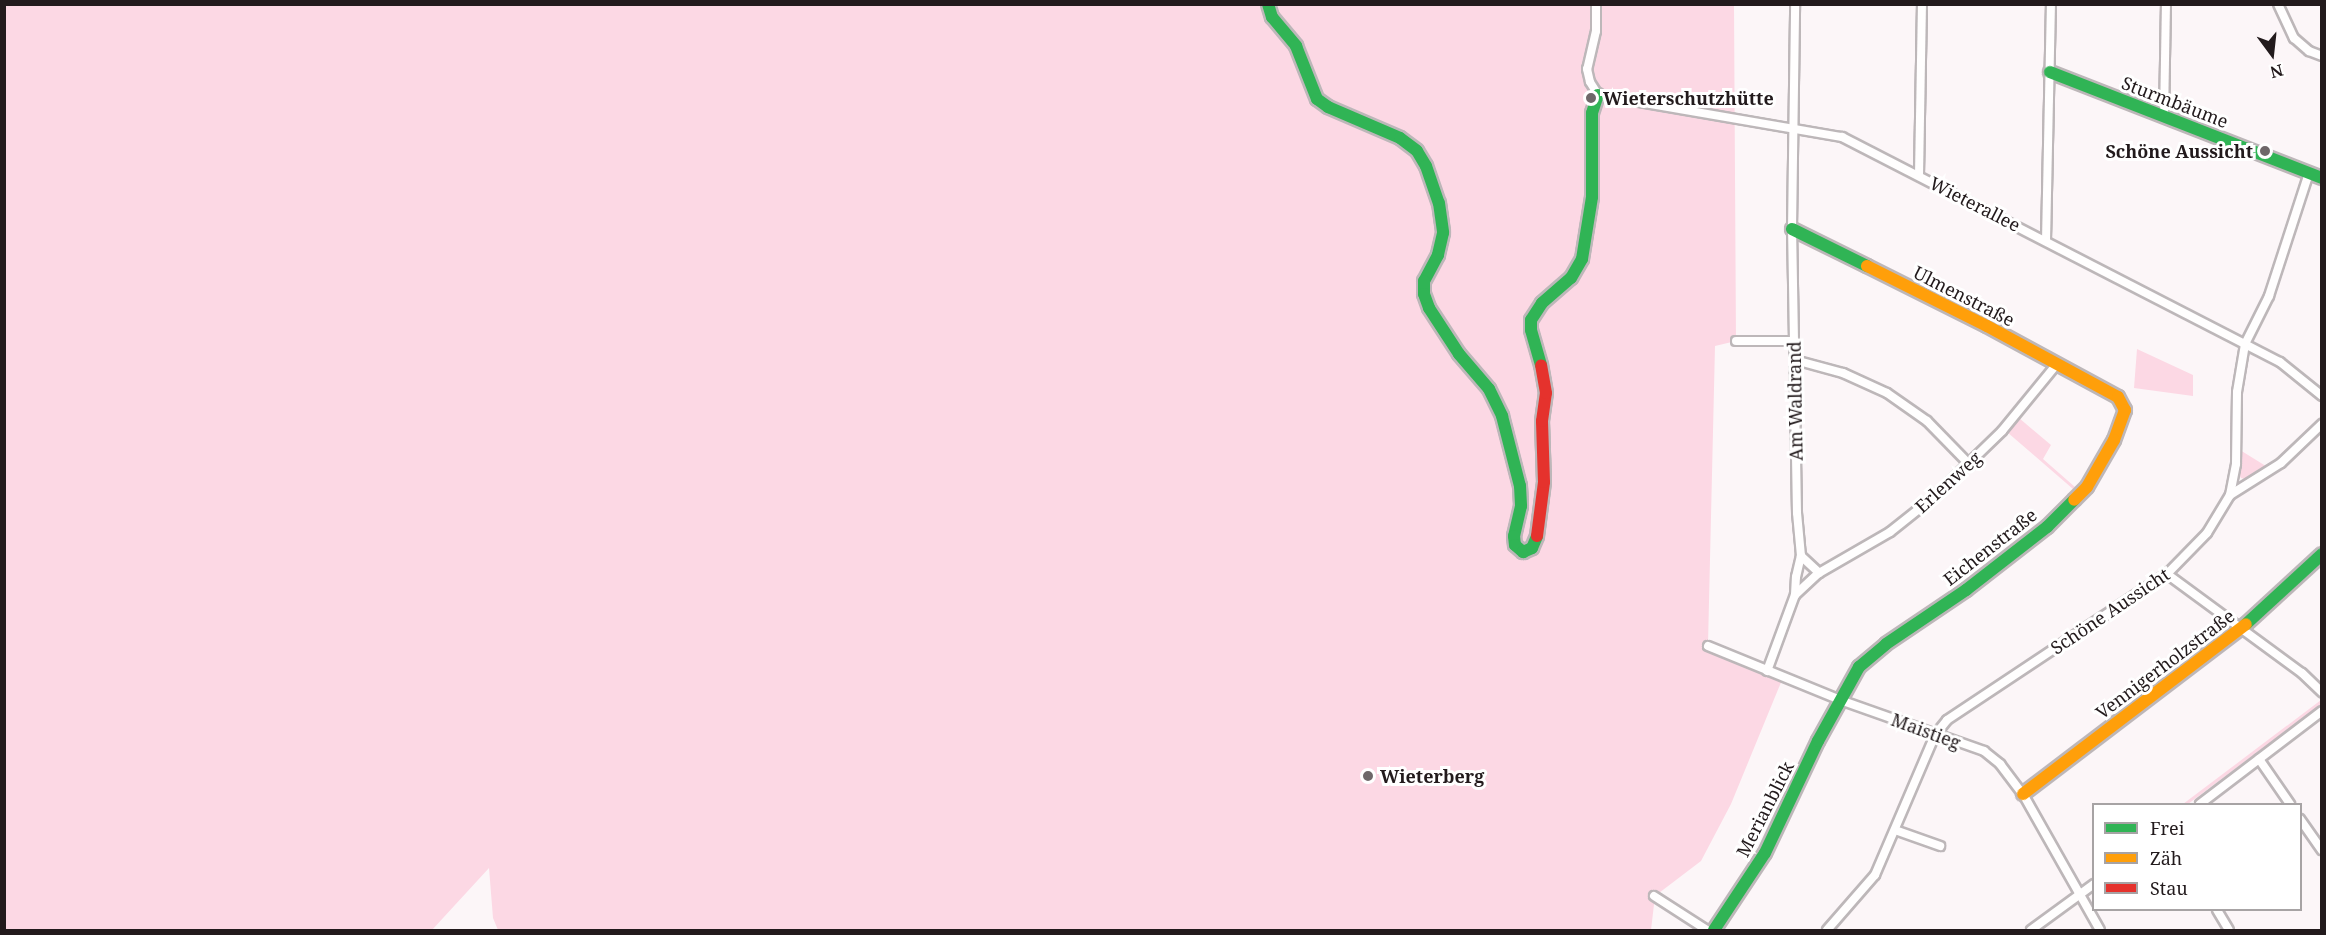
<!DOCTYPE html>
<html>
<head>
<meta charset="utf-8">
<style>
  body { margin:0 }
  #map { position:relative; width:2326px; height:935px; overflow:hidden; background:#fcf6f8; font-family:"Noto Serif",serif }
  div>[style] { position:absolute }
  [style*='--x'] { left:calc(var(--x)*1px); top:calc(var(--y)*1px); width:calc(var(--w)*1px); rotate:calc(var(--a)*1deg) }
  .green>* { inset:0; background:#fcd8e4 }
  .roads { filter:drop-shadow(2px 0 #bdb7b9) drop-shadow(-2px 0 #bdb7b9) drop-shadow(0 2px #bdb7b9) drop-shadow(0 -2px #bdb7b9) }
  .street>* { height:8px; margin:-4px; padding:0 4px; transform-origin:4px; border-radius:4px; background:#fffefe }
  .fast>* { height:12px; margin:-6px; padding:0 6px; transform-origin:6px; border-radius:6px; background:#30b455 }
  .slow>* { height:12px; margin:-6px; padding:0 6px; transform-origin:6px; border-radius:6px; background:#ff9f0a }
  .jam>* { height:12px; margin:-6px; padding:0 6px; transform-origin:6px; border-radius:6px; background:#e5322d }
  .dots>* { width:16px; height:16px; translate:-50% -50%; box-sizing:border-box; border:3px solid #fff; border-radius:50% }
  span { translate:-50% -50%; white-space:nowrap; text-align:center; line-height:1.15; -webkit-text-stroke:6px #fff; paint-order:stroke }
  .poi-label { font-size:18px; color:#221a1c; font-weight:700 }
  .left { translate:0 -50%; text-align:left }
  .right { translate:-100% -50%; text-align:right }
  .street-label { font-size:18px; color:#221a1c }
  .frame { position:absolute; inset:0; border:6px solid #221a1c; pointer-events:none }
  .legend { position:absolute; left:2092px; top:803px; width:210px; height:108px; box-sizing:border-box; background:#fff; border:2px solid #a7a3a4; margin:0; padding:8px 10px; list-style:none; font-size:18px; color:#221a1c }
  .legend li { display:flex; align-items:center; gap:12px; height:30px }
  .legend b { width:30px; border:2px solid #a7a3a4 }
  .north { position:absolute; left:2242px; top:24px; width:60px; height:60px; -webkit-text-stroke:4px #fff; paint-order:stroke; rotate:165deg; font-size:16px; font-weight:700; line-height:24px; text-align:center; color:#221a1c }
  .north::after { content:''; display:block; margin:auto; width:21px; height:27px; background:#221a1c; clip-path:polygon(50% 0,100% 100%,50% 72%,0 100%) }
</style>
</head>
<body>
<div id="map">
  <div class="green">
    <i style="clip-path:polygon(5px 5px,1734px 5px,1736px 341px,1715px 346px,1708px 645px,1782px 680px,1731px 804px,1701px 861px,1655px 896px,1651px 930px,498px 930px,493px 918px,489px 868px,432px 930px,5px 930px)"></i>
    <i style="clip-path:polygon(2137px 349px,2193px 375px,2193px 396px,2134px 388px)"></i>
    <i style="clip-path:polygon(2019px 418px,2051px 445px,2043px 459px,2075px 487px,2073px 489px,2007px 432px)"></i>
    <i style="clip-path:polygon(2240px 450px,2269px 468px,2248px 480px,2241px 478px,2238px 473px)"></i>
    <i style="clip-path:polygon(2321px 700px,2321px 707px,2313px 714px,2307px 715px,2188px 804px,2183px 804px)"></i>
  </div>
  <div class="roads">
    <div class="street">
      <i style="--x:1596;--y:4;--w:27;--a:90"></i>
      <i style="--x:1596;--y:31;--w:39;--a:103"></i>
      <i style="--x:1587;--y:69;--w:13;--a:77"></i>
      <i style="--x:1590;--y:82;--w:15;--a:58"></i>
      <i style="--x:1598;--y:95;--w:248;--a:9.8"></i>
      <i style="--x:1842;--y:137;--w:492;--a:27.2"></i>
      <i style="--x:2280;--y:362;--w:54;--a:39"></i>
      <i style="--x:2278;--y:4;--w:38;--a:65"></i>
      <i style="--x:2294;--y:38;--w:20;--a:41"></i>
      <i style="--x:2309;--y:51;--w:14;--a:21"></i>
      <i style="--x:2164;--y:117;--w:113;--a:-89"></i>
      <i style="--x:1919;--y:175;--w:171;--a:-89"></i>
      <i style="--x:2046;--y:241;--w:237;--a:-88.8"></i>
      <i style="--x:1736;--y:341;--w:58;--a:0"></i>
      <i style="--x:1795;--y:360;--w:50;--a:15.2"></i>
      <i style="--x:1843;--y:373;--w:48;--a:24.4"></i>
      <i style="--x:1887;--y:393;--w:49;--a:35"></i>
      <i style="--x:1927;--y:421;--w:62;--a:45.7"></i>
      <i style="--x:2230;--y:495;--w:60;--a:-32.1"></i>
      <i style="--x:2281;--y:463;--w:57;--a:-43.6"></i>
      <i style="--x:1801;--y:556;--w:25;--a:43"></i>
      <i style="--x:2167;--y:574;--w:167;--a:36.3"></i>
      <i style="--x:2302;--y:673;--w:28;--a:44"></i>
      <i style="--x:1795;--y:595;--w:33;--a:-43"></i>
      <i style="--x:1819;--y:573;--w:82;--a:-30"></i>
      <i style="--x:1890;--y:532;--w:56;--a:-38.5"></i>
      <i style="--x:1934;--y:497;--w:95;--a:-44.1"></i>
      <i style="--x:2002;--y:431;--w:85;--a:-50.7"></i>
      <i style="--x:1708;--y:646;--w:143;--a:22.2"></i>
      <i style="--x:1840;--y:700;--w:153;--a:19.5"></i>
      <i style="--x:1984;--y:751;--w:21;--a:39"></i>
      <i style="--x:2000;--y:764;--w:38;--a:53"></i>
      <i style="--x:2023;--y:794;--w:156;--a:60.5"></i>
      <i style="--x:1767;--y:671;--w:81;--a:-69.8"></i>
      <i style="--x:1795;--y:595;--w:18;--a:-87"></i>
      <i style="--x:1796;--y:577;--w:22;--a:-77"></i>
      <i style="--x:1801;--y:556;--w:43;--a:-95.3"></i>
      <i style="--x:1797;--y:513;--w:284;--a:-91"></i>
      <i style="--x:1792;--y:229;--w:225;--a:-89.2"></i>
      <i style="--x:2259;--y:759;--w:55;--a:55.4"></i>
      <i style="--x:2200;--y:804;--w:153;--a:-37.3"></i>
      <i style="--x:2300;--y:819;--w:38;--a:55"></i>
      <i style="--x:1895;--y:830;--w:48;--a:19.6"></i>
      <i style="--x:1654;--y:896;--w:63;--a:32.7"></i>
      <i style="--x:2217;--y:910;--w:23;--a:59"></i>
      <i style="--x:1827;--y:930;--w:73;--a:-48.9"></i>
      <i style="--x:1875;--y:875;--w:152;--a:-66.8"></i>
      <i style="--x:1935;--y:735;--w:19;--a:-51"></i>
      <i style="--x:1947;--y:720;--w:264;--a:-33.6"></i>
      <i style="--x:2167;--y:574;--w:57;--a:-45.7"></i>
      <i style="--x:2207;--y:533;--w:44;--a:-58.8"></i>
      <i style="--x:2230;--y:495;--w:32;--a:-79"></i>
      <i style="--x:2236;--y:464;--w:72;--a:-89.2"></i>
      <i style="--x:2237;--y:392;--w:49;--a:-80.5"></i>
      <i style="--x:2245;--y:344;--w:54;--a:-63.4"></i>
      <i style="--x:2269;--y:296;--w:129;--a:-72"></i>
      <i style="--x:2031;--y:930;--w:78;--a:-36.1"></i>
    </div>
    <div class="fast">
      <i style="--x:1268;--y:4;--w:14;--a:73"></i>
      <i style="--x:1272;--y:17;--w:38;--a:50"></i>
      <i style="--x:1296;--y:46;--w:57;--a:68.4"></i>
      <i style="--x:1317;--y:99;--w:14;--a:36"></i>
      <i style="--x:1328;--y:107;--w:78;--a:23.3"></i>
      <i style="--x:1400;--y:138;--w:21;--a:37"></i>
      <i style="--x:1417;--y:151;--w:17;--a:59"></i>
      <i style="--x:1426;--y:166;--w:39;--a:71"></i>
      <i style="--x:1439;--y:203;--w:30;--a:82"></i>
      <i style="--x:1443;--y:233;--w:23;--a:103"></i>
      <i style="--x:1438;--y:255;--w:30;--a:118"></i>
      <i style="--x:1424;--y:281;--w:13;--a:90"></i>
      <i style="--x:1424;--y:294;--w:15;--a:70"></i>
      <i style="--x:1429;--y:308;--w:55;--a:56.9"></i>
      <i style="--x:1459;--y:354;--w:46;--a:49.4"></i>
      <i style="--x:1489;--y:389;--w:30;--a:64"></i>
      <i style="--x:1502;--y:416;--w:72;--a:75.6"></i>
      <i style="--x:1520;--y:486;--w:20;--a:87"></i>
      <i style="--x:1521;--y:506;--w:31;--a:103"></i>
      <i style="--x:1514;--y:536;--w:9;--a:84"></i>
      <i style="--x:1515;--y:545;--w:11;--a:41"></i>
      <i style="--x:1523;--y:552;--w:10;--a:-24"></i>
      <i style="--x:1532;--y:548;--w:13;--a:-67"></i>
      <i style="--x:2050;--y:72;--w:292;--a:21.3"></i>
      <i style="--x:1792;--y:229;--w:84;--a:26.3"></i>
      <i style="--x:1541;--y:365;--w:36;--a:-106"></i>
      <i style="--x:1531;--y:330;--w:10;--a:-90"></i>
      <i style="--x:1531;--y:320;--w:20;--a:-57"></i>
      <i style="--x:1542;--y:303;--w:38;--a:-41"></i>
      <i style="--x:1571;--y:278;--w:22;--a:-60"></i>
      <i style="--x:1582;--y:259;--w:63;--a:-80.8"></i>
      <i style="--x:1592;--y:197;--w:84;--a:-90"></i>
      <i style="--x:1592;--y:113;--w:19;--a:-72"></i>
      <i style="--x:2246;--y:624;--w:103;--a:-42.6"></i>
      <i style="--x:1714;--y:930;--w:92;--a:-56.5"></i>
      <i style="--x:1765;--y:853;--w:124;--a:-64.7"></i>
      <i style="--x:1818;--y:741;--w:85;--a:-61"></i>
      <i style="--x:1859;--y:667;--w:35;--a:-40"></i>
      <i style="--x:1886;--y:644;--w:97;--a:-34"></i>
      <i style="--x:1966;--y:590;--w:103;--a:-37.9"></i>
      <i style="--x:2047;--y:527;--w:38;--a:-45"></i>
    </div>
    <div class="slow">
      <i style="--x:1867;--y:266;--w:134;--a:26.6"></i>
      <i style="--x:1987;--y:326;--w:149;--a:28.5"></i>
      <i style="--x:2118;--y:397;--w:15;--a:62"></i>
      <i style="--x:2125;--y:410;--w:32;--a:110"></i>
      <i style="--x:2114;--y:440;--w:54;--a:119.9"></i>
      <i style="--x:2087;--y:487;--w:18;--a:135"></i>
      <i style="--x:2023;--y:794;--w:280;--a:-37.3"></i>
    </div>
    <div class="jam">
      <i style="--x:1537;--y:536;--w:54;--a:-82.6"></i>
      <i style="--x:1544;--y:482;--w:61;--a:-91.9"></i>
      <i style="--x:1542;--y:421;--w:28;--a:-82"></i>
      <i style="--x:1546;--y:393;--w:28;--a:-100"></i>
    </div>
  </div>
  <div class="dots">
    <i style="left:1591px;top:98px;background:#6e6769"></i>
    <i style="left:2265px;top:151px;background:#6e6769"></i>
    <i style="left:1368px;top:776px;background:#6e6769"></i>
  </div>
  <div class="poi-label">
    <span class="left" style="left:1603px;top:98px">Wieterschutzhütte</span>
    <span class="right" style="left:2253px;top:151px">Schöne Aussicht</span>
    <span class="left" style="left:1380px;top:776px">Wieterberg</span>
  </div>
  <div class="street-label">
    <span style="left:2175px;top:102px;rotate:21deg">Sturmbäume</span>
    <span style="left:1975px;top:204px;rotate:27deg">Wieterallee</span>
    <span style="left:1964px;top:296px;rotate:27deg">Ulmenstraße</span>
    <span style="left:1795px;top:401px;rotate:-91deg">Am Waldrand</span>
    <span style="left:1948px;top:482px;rotate:-42deg">Erlenweg</span>
    <span style="left:1990px;top:547px;rotate:-38deg">Eichenstraße</span>
    <span style="left:2110px;top:611px;rotate:-34deg">Schöne Aussicht</span>
    <span style="left:2165px;top:664px;rotate:-37deg">Vennigerholzstraße</span>
    <span style="left:1926px;top:731px;rotate:20deg">Maistieg</span>
    <span style="left:1765px;top:809px;rotate:-63deg">Merianblick</span>
  </div>
  <div class="frame"></div>
  <ul class="legend">
  <li><b style="height:8px;background:#30b455"></b>Frei</li>
  <li><b style="height:8px;background:#ff9f0a"></b>Zäh</li>
  <li><b style="height:8px;background:#e5322d"></b>Stau</li>
  </ul>
  <div class="north">N</div>
</div>
</body>
</html>
